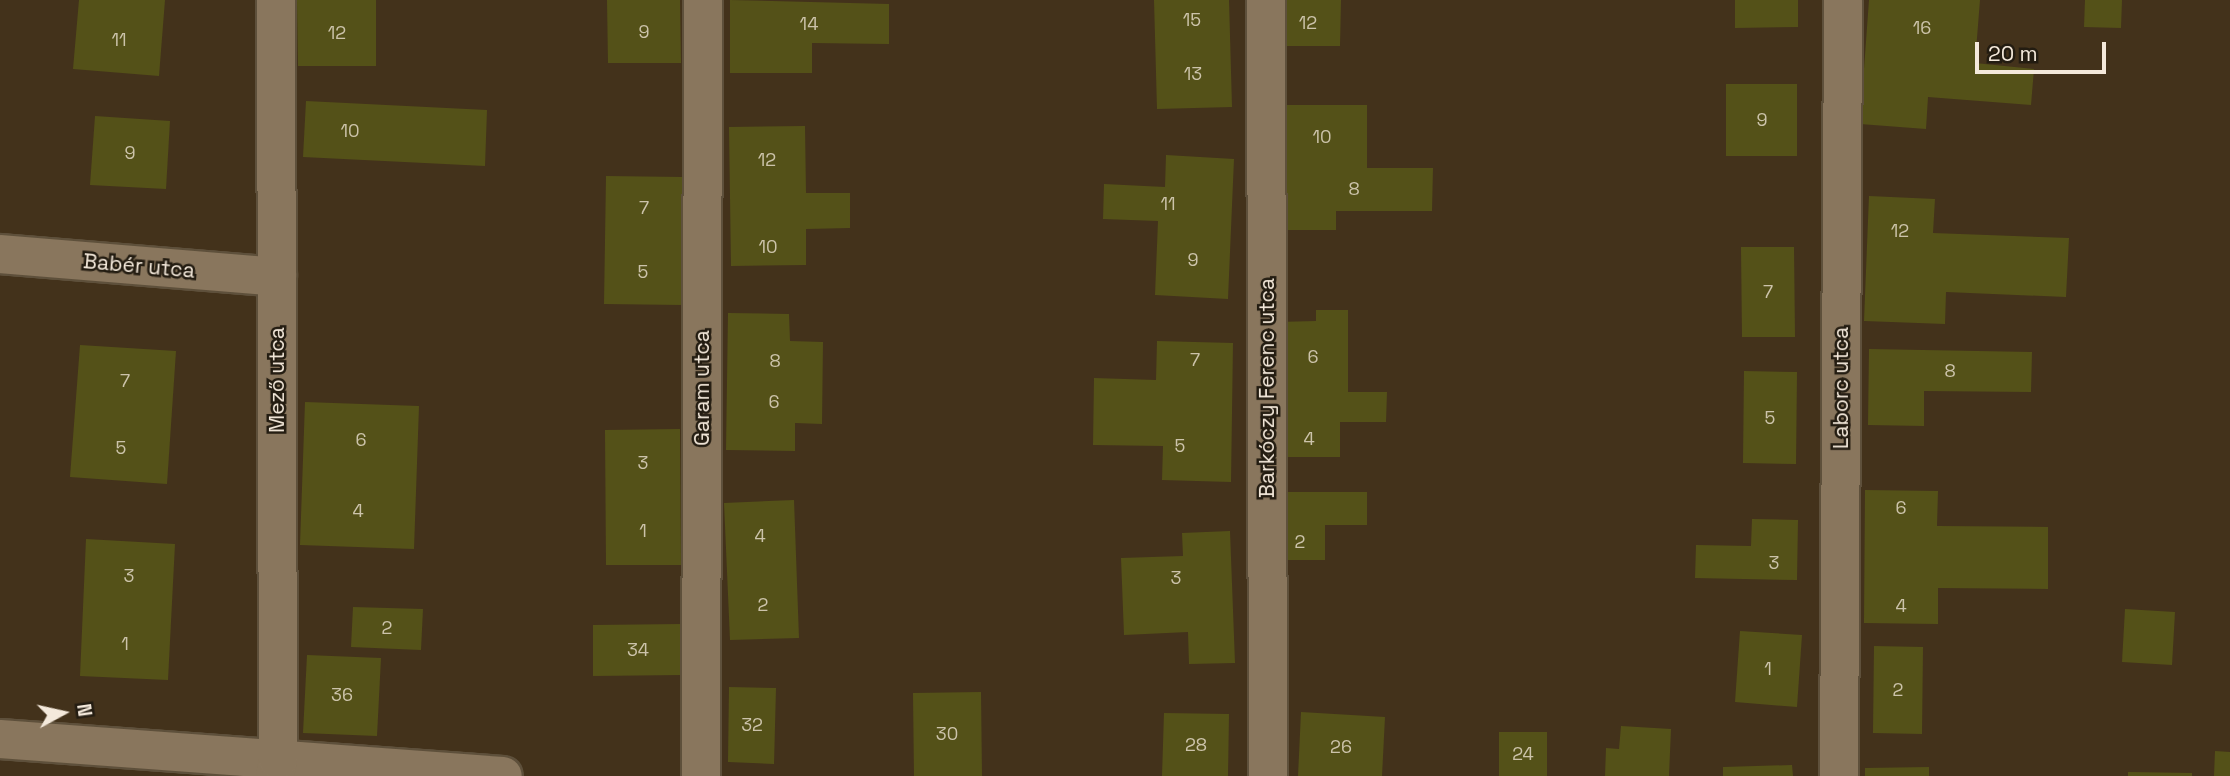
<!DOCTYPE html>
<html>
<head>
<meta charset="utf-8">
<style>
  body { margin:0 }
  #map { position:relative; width:2230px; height:776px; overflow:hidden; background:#43321b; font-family:"Space Grotesk",sans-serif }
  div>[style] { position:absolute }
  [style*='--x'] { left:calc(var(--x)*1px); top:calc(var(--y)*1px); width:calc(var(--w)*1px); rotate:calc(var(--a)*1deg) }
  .building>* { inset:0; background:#545118 }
  .roads { filter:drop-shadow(2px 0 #5e503b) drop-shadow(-2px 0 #5e503b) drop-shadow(0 2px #5e503b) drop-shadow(0 -2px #5e503b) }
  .minor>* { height:38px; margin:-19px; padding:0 19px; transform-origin:19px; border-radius:19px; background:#89765d }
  span { translate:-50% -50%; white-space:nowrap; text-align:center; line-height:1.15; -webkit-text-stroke:5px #231c11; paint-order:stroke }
  .number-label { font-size:18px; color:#ccc3aa }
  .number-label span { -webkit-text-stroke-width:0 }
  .street-label { font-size:21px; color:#f4e9db }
  .north { position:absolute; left:28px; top:678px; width:70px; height:70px; -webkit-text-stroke:5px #231c11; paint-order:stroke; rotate:82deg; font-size:19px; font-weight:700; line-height:28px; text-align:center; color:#f4e9db }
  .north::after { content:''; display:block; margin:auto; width:24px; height:32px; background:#f4e9db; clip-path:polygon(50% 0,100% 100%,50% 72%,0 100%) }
  .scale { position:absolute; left:1975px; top:42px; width:131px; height:32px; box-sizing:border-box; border:4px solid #f4e9db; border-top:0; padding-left:9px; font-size:21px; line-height:24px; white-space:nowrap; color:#f4e9db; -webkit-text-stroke:5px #231c11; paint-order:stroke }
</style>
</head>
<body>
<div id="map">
  <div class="building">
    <i style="clip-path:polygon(79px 0,165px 0,159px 76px,73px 69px)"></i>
    <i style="clip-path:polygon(297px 0,376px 0,376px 66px,298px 66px)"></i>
    <i style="clip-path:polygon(607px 0,680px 0,681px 63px,608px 63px)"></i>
    <i style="clip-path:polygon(730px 0,889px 4px,889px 44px,812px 43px,812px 73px,730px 73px)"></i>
    <i style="clip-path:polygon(1154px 0,1229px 0,1232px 107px,1157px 109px)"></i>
    <i style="clip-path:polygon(1276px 0,1341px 0,1340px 46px,1276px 46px)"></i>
    <i style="clip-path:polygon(1735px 0,1798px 0,1798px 27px,1735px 28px)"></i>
    <i style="clip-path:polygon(1869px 0,1980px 0,1975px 63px,2034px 69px,2031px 105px,1928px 97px,1926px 129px,1860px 124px)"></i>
    <i style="clip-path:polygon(2085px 0,2122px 0,2121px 28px,2084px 27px)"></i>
    <i style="clip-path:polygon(1726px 84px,1797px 84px,1797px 156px,1726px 156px)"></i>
    <i style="clip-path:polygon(306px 101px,487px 110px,485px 166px,303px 157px)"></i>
    <i style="clip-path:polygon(1276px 105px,1367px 105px,1367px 168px,1433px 168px,1432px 211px,1336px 211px,1336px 230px,1276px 230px)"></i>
    <i style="clip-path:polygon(95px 116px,170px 121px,166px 189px,90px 185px)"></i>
    <i style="clip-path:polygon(805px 126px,806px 193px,850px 193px,850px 228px,806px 229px,806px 265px,731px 266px,729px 127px)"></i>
    <i style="clip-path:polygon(1166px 155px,1234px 159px,1228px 299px,1155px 295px,1158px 221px,1103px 219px,1104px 184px,1165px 187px)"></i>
    <i style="clip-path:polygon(606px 176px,683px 177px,682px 305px,604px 304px)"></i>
    <i style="clip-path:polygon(1869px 196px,1935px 199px,1933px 233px,2069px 238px,2066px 297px,1946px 292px,1945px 324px,1864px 321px)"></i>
    <i style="clip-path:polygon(1741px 247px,1794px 247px,1795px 337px,1742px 337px)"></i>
    <i style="clip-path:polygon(1316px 310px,1348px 310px,1348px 392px,1387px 392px,1386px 422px,1340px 422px,1340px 457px,1277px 457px,1277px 322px,1316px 321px)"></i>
    <i style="clip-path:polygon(728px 313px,789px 314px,790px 341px,823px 342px,822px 424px,795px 423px,795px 451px,726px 450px)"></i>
    <i style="clip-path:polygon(1157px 341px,1233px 343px,1231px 482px,1162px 480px,1163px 446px,1093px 445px,1094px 378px,1156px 380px)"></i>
    <i style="clip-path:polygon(80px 345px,176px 351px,167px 484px,70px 477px)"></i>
    <i style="clip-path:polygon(1869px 349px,2032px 352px,2031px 392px,1924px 391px,1924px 426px,1868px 425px)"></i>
    <i style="clip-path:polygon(1744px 371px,1797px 372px,1796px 464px,1743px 463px)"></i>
    <i style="clip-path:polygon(305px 402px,419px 406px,414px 549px,300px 545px)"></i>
    <i style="clip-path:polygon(680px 429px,681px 565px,606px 565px,605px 430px)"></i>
    <i style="clip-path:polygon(1865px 490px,1938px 491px,1937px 526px,2048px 527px,2048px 589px,1938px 588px,1938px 624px,1864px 623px)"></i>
    <i style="clip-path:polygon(1274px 492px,1367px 492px,1367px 525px,1325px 525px,1325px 560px,1275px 560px)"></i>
    <i style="clip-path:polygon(794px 500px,799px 638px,730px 640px,724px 503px)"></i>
    <i style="clip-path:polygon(1752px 519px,1798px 520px,1797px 580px,1695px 578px,1696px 545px,1751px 546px)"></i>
    <i style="clip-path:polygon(1230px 531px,1235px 663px,1189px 664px,1188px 632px,1124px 635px,1121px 558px,1183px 556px,1182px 533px)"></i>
    <i style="clip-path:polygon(86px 539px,175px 544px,168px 680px,80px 676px)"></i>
    <i style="clip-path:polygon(353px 607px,423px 609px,421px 650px,351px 647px)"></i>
    <i style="clip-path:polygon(2125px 609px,2175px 612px,2172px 665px,2122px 662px)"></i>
    <i style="clip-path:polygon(682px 624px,683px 675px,593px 676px,593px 625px)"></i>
    <i style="clip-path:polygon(1740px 631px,1802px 635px,1797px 707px,1735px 702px)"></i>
    <i style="clip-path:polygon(1874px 646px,1923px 647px,1922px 734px,1873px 733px)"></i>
    <i style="clip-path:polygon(307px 655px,381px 658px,377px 736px,303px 733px)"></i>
    <i style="clip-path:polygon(729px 687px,776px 688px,774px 764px,728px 762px)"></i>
    <i style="clip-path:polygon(981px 692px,982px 776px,914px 776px,913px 693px)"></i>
    <i style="clip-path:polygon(1301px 712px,1385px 717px,1382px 776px,1298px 776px)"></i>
    <i style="clip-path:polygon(1164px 713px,1229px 714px,1228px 776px,1162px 776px)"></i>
    <i style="clip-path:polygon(1621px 726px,1671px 729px,1669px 776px,1605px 776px,1606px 748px,1619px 749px)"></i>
    <i style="clip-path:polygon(1499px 732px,1547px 732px,1547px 776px,1499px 776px)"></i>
    <i style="clip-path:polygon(2215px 751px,2230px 752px,2230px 776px,2214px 776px)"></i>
    <i style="clip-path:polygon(1792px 765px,1793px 776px,1723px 776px,1723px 767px)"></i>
    <i style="clip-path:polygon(1929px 767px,1929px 776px,1865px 776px,1865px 768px)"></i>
    <i style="clip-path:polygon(2128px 772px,2192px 773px,2192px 776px,2128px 776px)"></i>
  </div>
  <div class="roads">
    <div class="minor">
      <i style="--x:1266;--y:0;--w:776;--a:89.85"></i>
      <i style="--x:0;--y:254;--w:278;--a:4.7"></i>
      <i style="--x:0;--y:739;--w:504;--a:4.21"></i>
      <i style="--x:275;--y:776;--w:16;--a:-79"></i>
      <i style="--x:278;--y:760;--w:760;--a:-90.15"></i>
      <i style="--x:701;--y:776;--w:776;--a:-89.85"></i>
      <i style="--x:1839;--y:776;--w:776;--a:-89.7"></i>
    </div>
  </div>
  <div class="number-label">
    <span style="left:1192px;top:20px">15</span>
    <span style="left:1308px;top:23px">12</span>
    <span style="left:809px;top:24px">14</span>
    <span style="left:1922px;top:28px">16</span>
    <span style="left:644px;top:32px">9</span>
    <span style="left:337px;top:33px">12</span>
    <span style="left:119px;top:40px">11</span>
    <span style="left:1193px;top:74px">13</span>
    <span style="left:1762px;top:120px">9</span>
    <span style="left:350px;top:131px">10</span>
    <span style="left:1322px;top:137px">10</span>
    <span style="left:130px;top:153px">9</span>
    <span style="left:767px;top:160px">12</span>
    <span style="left:1354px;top:189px">8</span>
    <span style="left:1168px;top:204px">11</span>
    <span style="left:644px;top:208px">7</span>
    <span style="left:1900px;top:231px">12</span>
    <span style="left:768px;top:247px">10</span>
    <span style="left:1193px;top:260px">9</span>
    <span style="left:643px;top:272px">5</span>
    <span style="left:1768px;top:292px">7</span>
    <span style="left:1313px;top:357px">6</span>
    <span style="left:1195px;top:360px">7</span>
    <span style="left:775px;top:361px">8</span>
    <span style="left:1950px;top:371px">8</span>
    <span style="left:125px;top:381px">7</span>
    <span style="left:774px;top:402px">6</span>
    <span style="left:1770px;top:418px">5</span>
    <span style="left:1309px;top:439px">4</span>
    <span style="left:361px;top:440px">6</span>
    <span style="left:1180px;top:446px">5</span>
    <span style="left:121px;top:448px">5</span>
    <span style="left:643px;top:463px">3</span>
    <span style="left:1901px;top:508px">6</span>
    <span style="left:358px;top:511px">4</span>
    <span style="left:643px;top:531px">1</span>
    <span style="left:760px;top:536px">4</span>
    <span style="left:1300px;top:542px">2</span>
    <span style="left:1774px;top:563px">3</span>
    <span style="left:129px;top:576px">3</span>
    <span style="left:1176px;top:578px">3</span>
    <span style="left:763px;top:605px">2</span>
    <span style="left:1901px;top:606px">4</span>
    <span style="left:387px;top:628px">2</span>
    <span style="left:125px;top:644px">1</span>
    <span style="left:638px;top:650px">34</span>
    <span style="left:1768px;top:669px">1</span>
    <span style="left:1898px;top:690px">2</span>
    <span style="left:342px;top:695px">36</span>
    <span style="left:752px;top:725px">32</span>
    <span style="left:947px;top:734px">30</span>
    <span style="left:1196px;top:745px">28</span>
    <span style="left:1341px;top:747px">26</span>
    <span style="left:1523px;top:754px">24</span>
  </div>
  <div class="street-label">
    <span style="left:139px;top:266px;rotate:5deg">Babér utca</span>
    <span style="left:277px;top:380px;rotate:-90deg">Mező utca</span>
    <span style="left:702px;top:388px;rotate:-90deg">Garam utca</span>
    <span style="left:1267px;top:388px;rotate:-90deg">Barkóczy Ferenc utca</span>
    <span style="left:1841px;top:388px;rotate:-90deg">Laborc utca</span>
  </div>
  <div class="north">N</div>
  <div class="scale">20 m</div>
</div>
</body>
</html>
